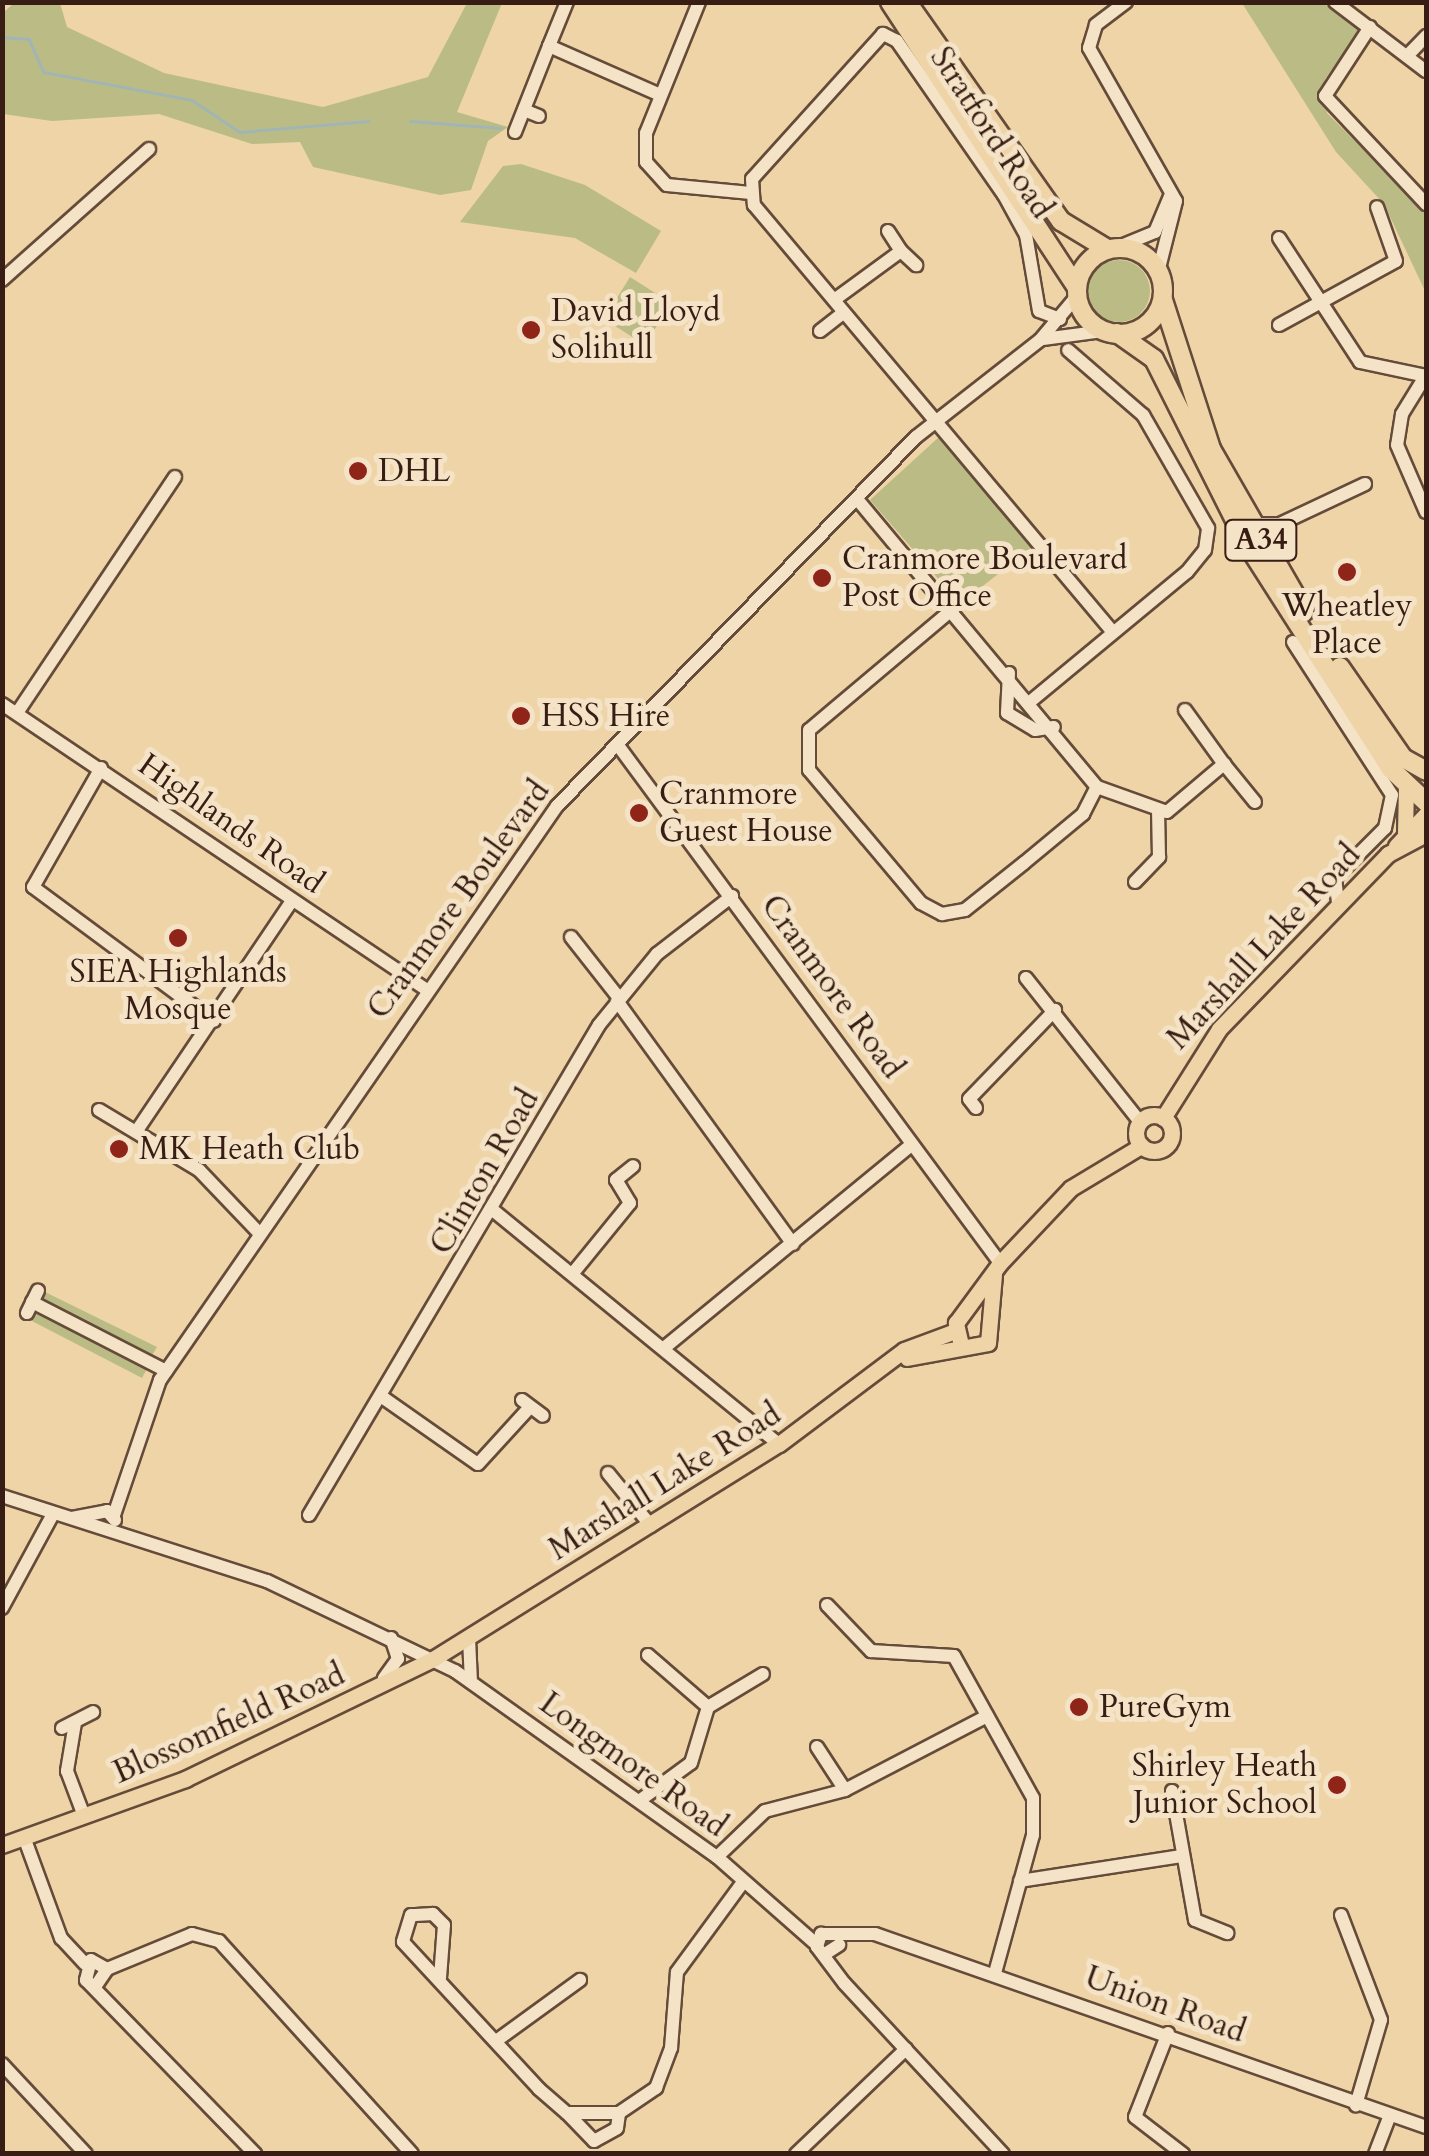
<!DOCTYPE html>
<html>
<head>
<meta charset="utf-8">
<style>
  body { margin:0 }
  #map { position:relative; width:1429px; height:2156px; overflow:hidden; background:#eed4a7; font-family:Cardo,serif }
  div>[style] { position:absolute }
  [style*='--x'] { left:calc(var(--x)*1px); top:calc(var(--y)*1px); width:calc(var(--w)*1px); rotate:calc(var(--a)*1deg) }
  .green>* { inset:0; background:#bbbc85 }
  .round { border-radius:50% }
  .stream>* { height:2.5px; margin:-1.25px; padding:0 1.25px; transform-origin:1.25px; border-radius:1.25px; background:#a1b5b5 }
  .roads { filter:drop-shadow(2px 0 #654b39) drop-shadow(-2px 0 #654b39) drop-shadow(0 2px #654b39) drop-shadow(0 -2px #654b39) }
  .minor>* { height:12px; margin:-6px; padding:0 6px; transform-origin:6px; border-radius:6px; background:#f4e3c6 }
  .major>* { height:15px; margin:-7.5px; padding:0 7.5px; transform-origin:7.5px; border-radius:7.5px; background:#eed4a7 }
  .major>.ring { margin:-7.5px; padding:0; box-sizing:content-box; background:none; border:15px solid #eed4a7; border-radius:50% }
  .highway>* { height:18px; margin:-9px; padding:0 9px; transform-origin:9px; border-radius:9px; background:#eed4a7 }
  .highway>.ring { margin:-9px; padding:0; box-sizing:content-box; background:none; border:18px solid #eed4a7; border-radius:50% }
  .dots>* { width:28px; height:28px; translate:-50% -50%; box-sizing:border-box; border:5px solid #f4e3c6; border-radius:50% }
  span { translate:-50% -50%; white-space:nowrap; text-align:center; line-height:1.15; -webkit-text-stroke:10px #f4e3c6; paint-order:stroke }
  .shield-label span { padding:2px 8px; background:#f4e3c6; border:2px solid; border-radius:8px; -webkit-text-stroke-width:0 }
  .shield-label { font-size:30px; color:#371d14; font-weight:700 }
  .street-label { font-size:32px; color:#371d14 }
  .poi-label { font-size:32px; color:#371d14 }
  .left { translate:0 -50%; text-align:left }
  .right { translate:-100% -50%; text-align:right }
  .frame { position:absolute; inset:0; border:5px solid #371d14; pointer-events:none }
</style>
</head>
<body>
<div id="map">
  <div class="green">
    <i style="clip-path:polygon(15px 2px,60px 3px,67px 27px,164px 73px,323px 107px,428px 77px,467px 3px,502px 3px,457px 112px,508px 127px,488px 141px,471px 190px,440px 195px,313px 167px,300px 142px,252px 144px,159px 114px,52px 121px,3px 114px,3px 13px)"></i>
    <i style="clip-path:polygon(1242px 3px,1323px 3px,1361px 30px,1325px 79px,1327px 113px,1426px 212px,1426px 293px,1384px 204px,1336px 152px)"></i>
    <i style="clip-path:polygon(521px 164px,585px 185px,661px 231px,636px 273px,575px 238px,460px 222px,503px 166px)"></i>
    <i class="round" style="left:1088px;top:260px;width:62px;height:62px"></i>
    <i style="clip-path:polygon(630px 277px,671px 303px,645px 345px,604px 319px)"></i>
    <i style="clip-path:polygon(939px 437px,1036px 544px,960px 604px,870px 500px)"></i>
    <i style="clip-path:polygon(45px 1292px,157px 1347px,151px 1357px,38px 1300px)"></i>
    <i style="clip-path:polygon(37px 1312px,148px 1367px,142px 1378px,30px 1320px)"></i>
  </div>
  <div class="stream">
    <i style="--x:2;--y:37;--w:27;--a:4"></i>
    <i style="--x:29;--y:39;--w:36;--a:66"></i>
    <i style="--x:44;--y:72;--w:151;--a:10.7"></i>
    <i style="--x:192;--y:100;--w:58;--a:33.7"></i>
    <i style="--x:240;--y:132;--w:129;--a:-4.9"></i>
    <i style="--x:410;--y:121;--w:91;--a:4.4"></i>
  </div>
  <div class="roads">
    <div class="minor">
      <i style="--x:699;--y:2;--w:141;--a:112"></i>
      <i style="--x:646;--y:133;--w:29;--a:90"></i>
      <i style="--x:646;--y:162;--w:31;--a:48"></i>
      <i style="--x:667;--y:185;--w:84;--a:5.4"></i>
      <i style="--x:1126;--y:2;--w:38;--a:143"></i>
      <i style="--x:1096;--y:25;--w:24;--a:107"></i>
      <i style="--x:1089;--y:48;--w:176;--a:60.4"></i>
      <i style="--x:1176;--y:201;--w:73;--a:104.2"></i>
      <i style="--x:1335;--y:2;--w:114;--a:37.2"></i>
      <i style="--x:1370;--y:27;--w:82;--a:123.1"></i>
      <i style="--x:1325;--y:96;--w:148;--a:46.9"></i>
      <i style="--x:549;--y:46;--w:48;--a:-67.8"></i>
      <i style="--x:1407;--y:56;--w:28;--a:-46"></i>
      <i style="--x:524;--y:110;--w:16;--a:22"></i>
      <i style="--x:515;--y:132;--w:92;--a:-68.4"></i>
      <i style="--x:549;--y:46;--w:121;--a:23.8"></i>
      <i style="--x:888;--y:231;--w:24;--a:57"></i>
      <i style="--x:1279;--y:238;--w:148;--a:56.8"></i>
      <i style="--x:1360;--y:362;--w:67;--a:12"></i>
      <i style="--x:1116;--y:248;--w:42;--a:-22.3"></i>
      <i style="--x:1155;--y:232;--w:41;--a:-67.2"></i>
      <i style="--x:2;--y:280;--w:197;--a:-41.7"></i>
      <i style="--x:834;--y:300;--w:83;--a:-36.2"></i>
      <i style="--x:901;--y:251;--w:21;--a:43"></i>
      <i style="--x:1060;--y:319;--w:22;--a:-159"></i>
      <i style="--x:1039;--y:311;--w:77;--a:-99.7"></i>
      <i style="--x:1026;--y:235;--w:46;--a:-118.8"></i>
      <i style="--x:1004;--y:195;--w:188;--a:-124.8"></i>
      <i style="--x:897;--y:41;--w:16;--a:-153"></i>
      <i style="--x:883;--y:34;--w:195;--a:132.1"></i>
      <i style="--x:752;--y:179;--w:26;--a:86"></i>
      <i style="--x:754;--y:205;--w:555;--a:49.97"></i>
      <i style="--x:1279;--y:325;--w:133;--a:-28.7"></i>
      <i style="--x:1396;--y:261;--w:57;--a:-109.4"></i>
      <i style="--x:820;--y:331;--w:28;--a:-38"></i>
      <i style="--x:1043;--y:339;--w:62;--a:-7.5"></i>
      <i style="--x:1426;--y:375;--w:46;--a:121.6"></i>
      <i style="--x:1402;--y:414;--w:31;--a:99"></i>
      <i style="--x:1397;--y:445;--w:73;--a:66.6"></i>
      <i style="--x:857;--y:499;--w:375;--a:50.2"></i>
      <i style="--x:1097;--y:787;--w:74;--a:19.7"></i>
      <i style="--x:1167;--y:812;--w:75;--a:-40.1"></i>
      <i style="--x:1224;--y:764;--w:49;--a:50.8"></i>
      <i style="--x:1251;--y:524;--w:29;--a:0"></i>
      <i style="--x:1280;--y:524;--w:94;--a:-25.2"></i>
      <i style="--x:954;--y:608;--w:189;--a:139.9"></i>
      <i style="--x:809;--y:730;--w:40;--a:90"></i>
      <i style="--x:809;--y:770;--w:174;--a:49.9"></i>
      <i style="--x:921;--y:903;--w:24;--a:28"></i>
      <i style="--x:942;--y:914;--w:23;--a:-10"></i>
      <i style="--x:965;--y:910;--w:75;--a:-38.5"></i>
      <i style="--x:1024;--y:863;--w:77;--a:-39.7"></i>
      <i style="--x:1083;--y:814;--w:30;--a:-63"></i>
      <i style="--x:1293;--y:642;--w:182;--a:57.1"></i>
      <i style="--x:1392;--y:795;--w:34;--a:102"></i>
      <i style="--x:1385;--y:828;--w:71;--a:135"></i>
      <i style="--x:1335;--y:878;--w:25;--a:83"></i>
      <i style="--x:1009;--y:673;--w:40;--a:92.9"></i>
      <i style="--x:1007;--y:713;--w:33;--a:31"></i>
      <i style="--x:1035;--y:730;--w:19;--a:-9"></i>
      <i style="--x:1031;--y:701;--w:202;--a:-39.6"></i>
      <i style="--x:1187;--y:572;--w:28;--a:-51"></i>
      <i style="--x:1205;--y:550;--w:22;--a:-82"></i>
      <i style="--x:1208;--y:528;--w:130;--a:-119.9"></i>
      <i style="--x:1143;--y:415;--w:99;--a:-139.1"></i>
      <i style="--x:2;--y:704;--w:512;--a:33.94"></i>
      <i style="--x:1185;--y:710;--w:67;--a:54.2"></i>
      <i style="--x:17;--y:713;--w:284;--a:-56.2"></i>
      <i style="--x:617;--y:744;--w:645;--a:53.57"></i>
      <i style="--x:101;--y:768;--w:137;--a:119.7"></i>
      <i style="--x:33;--y:887;--w:225;--a:36.5"></i>
      <i style="--x:1135;--y:882;--w:35;--a:-46"></i>
      <i style="--x:1159;--y:857;--w:46;--a:-91.2"></i>
      <i style="--x:571;--y:937;--w:78;--a:51.8"></i>
      <i style="--x:1026;--y:978;--w:184;--a:51.6"></i>
      <i style="--x:617;--y:1001;--w:300;--a:54.1"></i>
      <i style="--x:976;--y:1108;--w:11;--a:-128"></i>
      <i style="--x:969;--y:1099;--w:124;--a:-46"></i>
      <i style="--x:99;--y:1110;--w:117;--a:31"></i>
      <i style="--x:199;--y:1170;--w:88;--a:46.4"></i>
      <i style="--x:138;--y:1129;--w:275;--a:-56"></i>
      <i style="--x:494;--y:1211;--w:368;--a:39.3"></i>
      <i style="--x:573;--y:1273;--w:90;--a:-50.8"></i>
      <i style="--x:630;--y:1203;--w:27;--a:-121"></i>
      <i style="--x:616;--y:1180;--w:22;--a:-39"></i>
      <i style="--x:32;--y:1302;--w:151;--a:27.2"></i>
      <i style="--x:27;--y:1313;--w:25;--a:-64"></i>
      <i style="--x:664;--y:1348;--w:321;--a:-39.4"></i>
      <i style="--x:385;--y:1399;--w:113;--a:35"></i>
      <i style="--x:478;--y:1464;--w:77;--a:-47.6"></i>
      <i style="--x:522;--y:1400;--w:26;--a:37"></i>
      <i style="--x:608;--y:1473;--w:68;--a:50.9"></i>
      <i style="--x:2;--y:1496;--w:278;--a:17.8"></i>
      <i style="--x:267;--y:1581;--w:208;--a:25.6"></i>
      <i style="--x:455;--y:1671;--w:321;--a:35.4"></i>
      <i style="--x:717;--y:1857;--w:132;--a:41.3"></i>
      <i style="--x:114;--y:1515;--w:143;--a:-71.2"></i>
      <i style="--x:160;--y:1380;--w:698;--a:-55.33"></i>
      <i style="--x:557;--y:806;--w:515;--a:-45.79"></i>
      <i style="--x:916;--y:437;--w:157;--a:-38"></i>
      <i style="--x:1040;--y:340;--w:57;--a:-49.9"></i>
      <i style="--x:309;--y:1515;--w:569;--a:-59.38"></i>
      <i style="--x:599;--y:1025;--w:92;--a:-50.8"></i>
      <i style="--x:657;--y:954;--w:95;--a:-37.7"></i>
      <i style="--x:72;--y:1518;--w:36;--a:-11"></i>
      <i style="--x:107;--y:1511;--w:12;--a:48"></i>
      <i style="--x:827;--y:1605;--w:64;--a:46.3"></i>
      <i style="--x:871;--y:1651;--w:83;--a:3.4"></i>
      <i style="--x:954;--y:1656;--w:162;--a:60.9"></i>
      <i style="--x:1033;--y:1798;--w:37;--a:90"></i>
      <i style="--x:1033;--y:1835;--w:143;--a:105.4"></i>
      <i style="--x:2;--y:1608;--w:105;--a:-61.5"></i>
      <i style="--x:469;--y:1638;--w:44;--a:87.4"></i>
      <i style="--x:648;--y:1655;--w:79;--a:40.9"></i>
      <i style="--x:384;--y:1678;--w:24;--a:-54"></i>
      <i style="--x:398;--y:1659;--w:22;--a:-108"></i>
      <i style="--x:75;--y:1723;--w:49;--a:99.5"></i>
      <i style="--x:67;--y:1771;--w:48;--a:69.3"></i>
      <i style="--x:62;--y:1728;--w:35;--a:-27"></i>
      <i style="--x:817;--y:1747;--w:51;--a:56.9"></i>
      <i style="--x:1172;--y:1791;--w:131;--a:79.9"></i>
      <i style="--x:1195;--y:1920;--w:35;--a:22"></i>
      <i style="--x:639;--y:1801;--w:64;--a:-36.2"></i>
      <i style="--x:691;--y:1763;--w:59;--a:-73.1"></i>
      <i style="--x:708;--y:1707;--w:64;--a:-31"></i>
      <i style="--x:1175;--y:1806;--w:23;--a:-5"></i>
      <i style="--x:24;--y:1837;--w:108;--a:69.9"></i>
      <i style="--x:61;--y:1938;--w:35;--a:47"></i>
      <i style="--x:717;--y:1857;--w:66;--a:-43.8"></i>
      <i style="--x:765;--y:1811;--w:83;--a:-14.7"></i>
      <i style="--x:845;--y:1790;--w:160;--a:-27.5"></i>
      <i style="--x:1020;--y:1881;--w:164;--a:-8.8"></i>
      <i style="--x:1341;--y:1915;--w:112;--a:69.1"></i>
      <i style="--x:1381;--y:2020;--w:89;--a:106.4"></i>
      <i style="--x:825;--y:1954;--w:17;--a:-33"></i>
      <i style="--x:107;--y:1969;--w:92;--a:-22.4"></i>
      <i style="--x:192;--y:1934;--w:28;--a:15"></i>
      <i style="--x:219;--y:1941;--w:287;--a:47.8"></i>
      <i style="--x:440;--y:1978;--w:53;--a:-85.7"></i>
      <i style="--x:444;--y:1925;--w:16;--a:-135"></i>
      <i style="--x:433;--y:1914;--w:22;--a:177"></i>
      <i style="--x:411;--y:1915;--w:28;--a:107"></i>
      <i style="--x:403;--y:1942;--w:200;--a:47.2"></i>
      <i style="--x:539;--y:2089;--w:37;--a:41"></i>
      <i style="--x:567;--y:2113;--w:52;--a:0"></i>
      <i style="--x:619;--y:2113;--w:45;--a:-34"></i>
      <i style="--x:656;--y:2088;--w:43;--a:-69.4"></i>
      <i style="--x:671;--y:2048;--w:76;--a:-85.5"></i>
      <i style="--x:677;--y:1972;--w:112;--a:-53.7"></i>
      <i style="--x:97;--y:1984;--w:18;--a:-56"></i>
      <i style="--x:107;--y:1969;--w:18;--a:-151"></i>
      <i style="--x:91;--y:1960;--w:21;--a:104"></i>
      <i style="--x:86;--y:1980;--w:243;--a:45.8"></i>
      <i style="--x:1168;--y:2033;--w:90;--a:111.4"></i>
      <i style="--x:1135;--y:2117;--w:61;--a:37.6"></i>
      <i style="--x:496;--y:2041;--w:104;--a:-36"></i>
      <i style="--x:2;--y:2064;--w:123;--a:47"></i>
      <i style="--x:567;--y:2113;--w:39;--a:46"></i>
      <i style="--x:594;--y:2141;--w:26;--a:-29"></i>
      <i style="--x:617;--y:2128;--w:15;--a:-82"></i>
      <i style="--x:796;--y:2154;--w:152;--a:-43.7"></i>
      <i style="--x:1003;--y:2154;--w:233;--a:-132.9"></i>
      <i style="--x:844;--y:1983;--w:45;--a:-126.9"></i>
      <i style="--x:817;--y:1947;--w:14;--a:-73"></i>
      <i style="--x:821;--y:1934;--w:54;--a:0"></i>
      <i style="--x:875;--y:1934;--w:584;--a:19.3"></i>
      <i style="--x:1375;--y:2154;--w:42;--a:-69"></i>
    </div>
    <div class="major">
      <i style="--x:1405;--y:833;--w:47;--a:-88.8"></i>
      <i style="--x:1396;--y:846;--w:44;--a:-46.8"></i>
      <i class="ring" style="left:1136px;top:1115px;width:21px;height:21px"></i>
      <i style="--x:1163;--y:1118;--w:105;--a:-57.8"></i>
      <i style="--x:1219;--y:1029;--w:243;--a:-46"></i>
      <i style="--x:1388;--y:854;--w:43;--a:-27.8"></i>
      <i style="--x:961;--y:1345;--w:23;--a:-103"></i>
      <i style="--x:956;--y:1323;--w:74;--a:-53.7"></i>
      <i style="--x:1000;--y:1263;--w:103;--a:-46.6"></i>
      <i style="--x:1071;--y:1188;--w:82;--a:-31"></i>
      <i style="--x:907;--y:1358;--w:82;--a:-10.5"></i>
      <i style="--x:988;--y:1343;--w:68;--a:-85"></i>
      <i style="--x:2;--y:1845;--w:195;--a:-19.8"></i>
      <i style="--x:185;--y:1779;--w:276;--a:-25.8"></i>
      <i style="--x:433;--y:1659;--w:407;--a:-31.9"></i>
      <i style="--x:779;--y:1444;--w:156;--a:-36.9"></i>
      <i style="--x:904;--y:1350;--w:54;--a:-20.4"></i>
    </div>
    <div class="highway">
      <i style="--x:890;--y:2;--w:339;--a:56.8"></i>
      <i style="--x:907;--y:2;--w:268;--a:54.9"></i>
      <i style="--x:1061;--y:221;--w:54;--a:31.3"></i>
      <i class="ring" style="left:1077px;top:248px;width:68px;height:68px"></i>
      <i style="--x:1163;--y:300;--w:157;--a:72.1"></i>
      <i style="--x:1211;--y:449;--w:187;--a:60.1"></i>
      <i style="--x:1117;--y:333;--w:45;--a:35.1"></i>
      <i style="--x:1154;--y:359;--w:207;--a:63.3"></i>
      <i style="--x:1247;--y:544;--w:266;--a:57.4"></i>
      <i style="--x:1390;--y:768;--w:50;--a:43.4"></i>
      <i style="--x:1340;--y:667;--w:111;--a:55.3"></i>
      <i style="--x:1403;--y:758;--w:26;--a:29"></i>
    </div>
  </div>
  <div class="dots">
    <i style="left:531px;top:330px;background:#8f2418"></i>
    <i style="left:358px;top:471px;background:#8f2418"></i>
    <i style="left:1347px;top:572px;background:#8f2418"></i>
    <i style="left:822px;top:578px;background:#8f2418"></i>
    <i style="left:521px;top:716px;background:#8f2418"></i>
    <i style="left:639px;top:813px;background:#8f2418"></i>
    <i style="left:178px;top:938px;background:#8f2418"></i>
    <i style="left:119px;top:1149px;background:#8f2418"></i>
    <i style="left:1079px;top:1707px;background:#8f2418"></i>
    <i style="left:1337px;top:1785px;background:#8f2418"></i>
  </div>
  <div class="shield-label">
    <span style="left:1261px;top:540px">A34</span>
  </div>
  <div class="street-label">
    <span style="left:991px;top:133px;rotate:57deg">Stratford Road</span>
    <span style="left:231px;top:824px;rotate:35deg">Highlands Road</span>
    <span style="left:459px;top:900px;rotate:-54deg">Cranmore Boulevard</span>
    <span style="left:1264px;top:947px;rotate:-47deg">Marshall Lake Road</span>
    <span style="left:832px;top:987px;rotate:54deg">Cranmore Road</span>
    <span style="left:485px;top:1172px;rotate:-60deg">Clinton Road</span>
    <span style="left:665px;top:1482px;rotate:-32deg">Marshall Lake Road</span>
    <span style="left:229px;top:1724px;rotate:-24deg">Blossomfield Road</span>
    <span style="left:633px;top:1765px;rotate:36deg">Longmore Road</span>
    <span style="left:1165px;top:2005px;rotate:20deg">Union Road</span>
  </div>
  <div class="poi-label">
    <span class="left" style="left:551px;top:330px">David Lloyd<br>Solihull</span>
    <span class="left" style="left:378px;top:471px">DHL</span>
    <span class="left" style="left:842px;top:578px">Cranmore Boulevard<br>Post Office</span>
    <span style="left:1347px;top:625px">Wheatley<br>Place</span>
    <span class="left" style="left:541px;top:716px">HSS Hire</span>
    <span class="left" style="left:659px;top:813px">Cranmore<br>Guest House</span>
    <span style="left:178px;top:991px">SIEA Highlands<br>Mosque</span>
    <span class="left" style="left:139px;top:1149px">MK Heath Club</span>
    <span class="left" style="left:1099px;top:1707px">PureGym</span>
    <span class="right" style="left:1317px;top:1785px">Shirley Heath<br>Junior School</span>
  </div>
  <div class="frame"></div>
</div>
</body>
</html>
